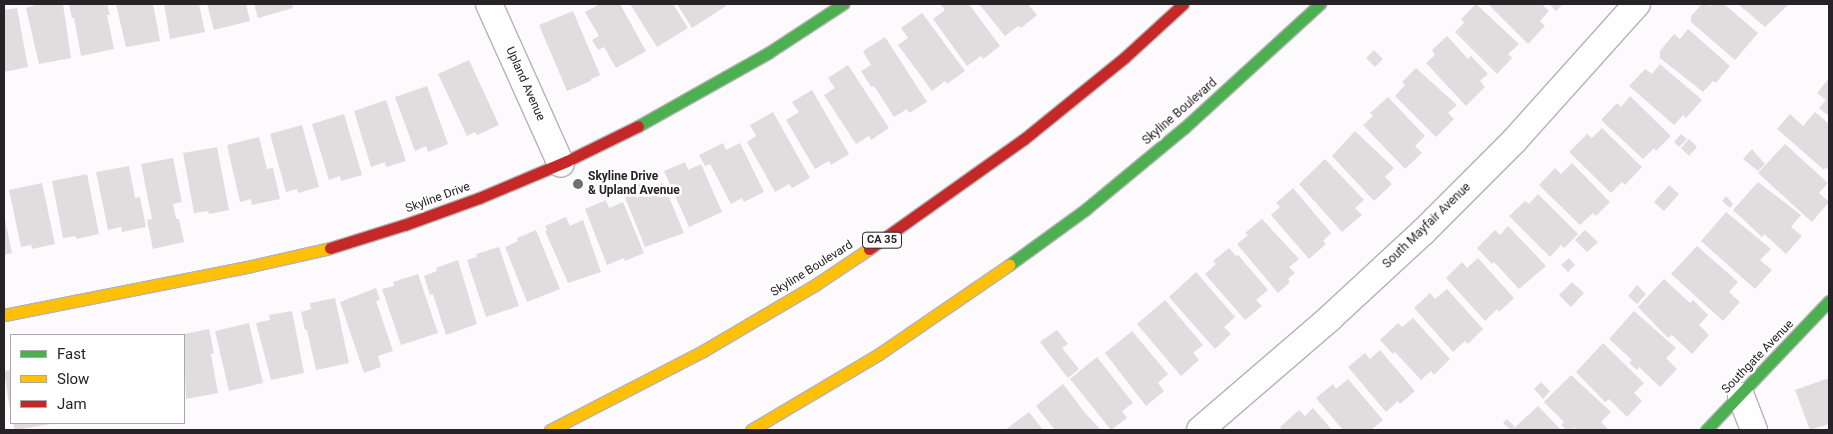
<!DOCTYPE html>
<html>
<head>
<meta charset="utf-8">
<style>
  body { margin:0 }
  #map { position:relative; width:1833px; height:434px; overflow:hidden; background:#fdfafd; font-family:Roboto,sans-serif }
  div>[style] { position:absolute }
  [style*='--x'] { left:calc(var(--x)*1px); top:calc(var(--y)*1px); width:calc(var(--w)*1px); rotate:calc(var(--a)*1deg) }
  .building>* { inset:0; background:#e1dcdd }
  .roads { filter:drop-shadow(1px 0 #b5b2b5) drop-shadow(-1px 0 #b5b2b5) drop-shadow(0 1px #b5b2b5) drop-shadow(0 -1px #b5b2b5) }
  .street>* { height:26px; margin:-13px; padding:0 13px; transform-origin:13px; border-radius:13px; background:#fffeff }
  .fast>* { height:11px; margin:-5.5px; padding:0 5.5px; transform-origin:5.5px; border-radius:5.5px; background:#4caf50 }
  .slow>* { height:11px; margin:-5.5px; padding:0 5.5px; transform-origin:5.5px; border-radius:5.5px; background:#ffc107 }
  .jam>* { height:11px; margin:-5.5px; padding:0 5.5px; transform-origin:5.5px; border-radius:5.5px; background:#c62828 }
  .dots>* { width:14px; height:14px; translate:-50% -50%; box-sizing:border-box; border:2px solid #fff; border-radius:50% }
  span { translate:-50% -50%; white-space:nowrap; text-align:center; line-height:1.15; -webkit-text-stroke:5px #fff; paint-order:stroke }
  .shield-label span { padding:1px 4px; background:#fff; border:1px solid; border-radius:4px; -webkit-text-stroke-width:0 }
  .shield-label { font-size:11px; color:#272226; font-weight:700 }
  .street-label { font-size:12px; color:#272226 }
  .poi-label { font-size:12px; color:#272226; font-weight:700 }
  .left { translate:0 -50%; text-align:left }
  .frame { position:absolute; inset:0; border:5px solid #272226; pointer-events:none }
  .legend { position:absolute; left:10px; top:334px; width:175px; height:90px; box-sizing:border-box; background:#fff; border:1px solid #a9a7a8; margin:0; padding:6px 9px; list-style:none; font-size:15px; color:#272226 }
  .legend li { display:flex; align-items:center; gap:10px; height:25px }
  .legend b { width:25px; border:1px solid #a9a7a8 }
</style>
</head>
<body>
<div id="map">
  <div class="building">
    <i style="clip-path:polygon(38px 4px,63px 4px,71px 58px,39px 64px,26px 8px)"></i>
    <i style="clip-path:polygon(69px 4px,107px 4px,110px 15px,107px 15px,114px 49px,81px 56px,74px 18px,72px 18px)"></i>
    <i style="clip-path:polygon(116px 4px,153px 4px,160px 41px,126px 47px)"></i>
    <i style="clip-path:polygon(164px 4px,199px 4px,205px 32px,170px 39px)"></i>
    <i style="clip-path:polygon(207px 4px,246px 4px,250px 21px,214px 30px)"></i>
    <i style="clip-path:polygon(254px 4px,292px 4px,293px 8px,258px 18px)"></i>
    <i style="clip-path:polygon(600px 4px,620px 4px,646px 51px,616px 68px,604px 47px,598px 50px,592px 40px,599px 36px,585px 12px)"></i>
    <i style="clip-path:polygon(630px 4px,673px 4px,688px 28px,657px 47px)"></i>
    <i style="clip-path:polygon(677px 4px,725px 4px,726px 6px,692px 28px)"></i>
    <i style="clip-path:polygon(940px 4px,969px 4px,1000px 46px,983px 59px,981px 56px,967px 66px,933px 19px,945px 10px)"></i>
    <i style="clip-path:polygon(979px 4px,1028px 4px,1037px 15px,1021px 28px,1018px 26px,1005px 36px)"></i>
    <i style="clip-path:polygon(1476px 4px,1519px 44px,1508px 54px,1512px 58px,1497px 74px,1455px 32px,1464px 23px,1461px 19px)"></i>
    <i style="clip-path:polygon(1488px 4px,1542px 4px,1549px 11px,1540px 21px,1545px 26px,1528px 44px)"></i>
    <i style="clip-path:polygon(1549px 4px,1563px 4px,1556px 11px)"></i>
    <i style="clip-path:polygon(1702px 4px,1711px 6px,1712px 4px,1724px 4px,1758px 33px,1735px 60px,1691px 22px,1691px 16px)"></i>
    <i style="clip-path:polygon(1738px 4px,1789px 4px,1765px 27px)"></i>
    <i style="clip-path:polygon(17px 8px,28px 67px,4px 72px,4px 10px)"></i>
    <i style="clip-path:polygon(573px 11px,600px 75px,591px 79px,591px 81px,567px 91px,539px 25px)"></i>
    <i style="clip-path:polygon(922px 13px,965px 71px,947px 84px,945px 81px,932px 91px,898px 45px,908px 38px,901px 28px)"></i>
    <i style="clip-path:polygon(1688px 29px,1730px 66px,1716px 83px,1713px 81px,1703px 92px,1660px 58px,1660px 51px,1674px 34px,1680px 39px)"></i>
    <i style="clip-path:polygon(1447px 36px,1468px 59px,1471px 56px,1488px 74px,1480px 81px,1485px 87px,1466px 106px,1426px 63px,1435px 55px,1432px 50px)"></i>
    <i style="clip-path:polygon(885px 37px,927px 102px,909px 113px,907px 109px,894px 117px,874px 86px,871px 87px,861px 71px,871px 65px,863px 51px)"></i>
    <i style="clip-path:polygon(1374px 50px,1383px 59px,1375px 67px,1366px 58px)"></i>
    <i style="clip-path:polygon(469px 60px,499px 125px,477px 135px,475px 132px,467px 136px,438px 74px)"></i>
    <i style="clip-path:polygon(1660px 64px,1702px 100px,1686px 118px,1683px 115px,1674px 125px,1629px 86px,1645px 69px,1652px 74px)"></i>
    <i style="clip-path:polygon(848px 65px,889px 128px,871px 140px,869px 136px,856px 144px,824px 95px,835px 88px,828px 78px)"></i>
    <i style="clip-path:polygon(1416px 68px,1457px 105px,1448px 113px,1454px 119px,1436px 137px,1395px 96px,1405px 85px,1402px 82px)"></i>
    <i style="clip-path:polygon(1829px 78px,1829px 116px,1819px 108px,1826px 100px,1817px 93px)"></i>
    <i style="clip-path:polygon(427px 86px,448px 144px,428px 152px,426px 146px,415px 151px,395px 97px)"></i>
    <i style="clip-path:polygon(812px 90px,849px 154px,831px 165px,829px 161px,815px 169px,786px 120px,799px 112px,792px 102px)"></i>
    <i style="clip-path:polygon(1630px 96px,1671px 136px,1656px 151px,1654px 148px,1643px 159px,1601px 120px,1617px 103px,1621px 107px)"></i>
    <i style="clip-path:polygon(1388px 97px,1425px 136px,1415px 146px,1422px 153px,1405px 169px,1363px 125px,1373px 116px,1370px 113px)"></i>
    <i style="clip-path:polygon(386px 100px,406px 161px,386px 167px,385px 162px,371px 167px,354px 111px)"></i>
    <i style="clip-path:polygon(773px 112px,810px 178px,792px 188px,789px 184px,775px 192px,747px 142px,756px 136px,750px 125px)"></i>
    <i style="clip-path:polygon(1815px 112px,1829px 124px,1829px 170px,1826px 167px,1824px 170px,1777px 129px,1790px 114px,1803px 126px)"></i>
    <i style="clip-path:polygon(344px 114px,362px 175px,341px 181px,340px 176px,329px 180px,312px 124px)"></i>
    <i style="clip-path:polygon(302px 125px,319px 187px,298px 193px,297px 189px,286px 192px,270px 134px)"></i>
    <i style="clip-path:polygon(1602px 128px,1642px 167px,1625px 185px,1622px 182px,1611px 193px,1569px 152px,1587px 134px,1592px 138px)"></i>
    <i style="clip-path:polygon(1355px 131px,1394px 168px,1385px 177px,1392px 184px,1374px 201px,1332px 156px)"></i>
    <i style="clip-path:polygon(1681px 134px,1687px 139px,1679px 147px,1674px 142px)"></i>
    <i style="clip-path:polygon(259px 137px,267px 169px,273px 168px,280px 199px,252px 205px,251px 199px,240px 202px,227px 145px)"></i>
    <i style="clip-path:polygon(1689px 139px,1697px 147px,1689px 156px,1681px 148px)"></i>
    <i style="clip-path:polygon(723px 143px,726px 150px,740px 143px,764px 192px,744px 202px,742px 198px,731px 204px,710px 164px,705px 166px,699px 155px)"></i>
    <i style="clip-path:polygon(1785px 144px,1828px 183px,1819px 193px,1829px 202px,1812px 222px,1758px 173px)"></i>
    <i style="clip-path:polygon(217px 147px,229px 210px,209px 214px,208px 211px,194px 213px,183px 153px)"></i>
    <i style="clip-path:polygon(1752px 149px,1765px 164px,1758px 171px,1743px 159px)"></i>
    <i style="clip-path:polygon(173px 158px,182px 202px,173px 204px,176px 219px,179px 219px,184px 242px,153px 249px,147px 220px,152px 219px,141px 164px)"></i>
    <i style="clip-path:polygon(1325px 159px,1364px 200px,1355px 208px,1362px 215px,1342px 232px,1299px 184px)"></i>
    <i style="clip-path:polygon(685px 162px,688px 170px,701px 164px,722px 212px,689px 227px,664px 171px)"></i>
    <i style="clip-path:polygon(1572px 163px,1610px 202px,1596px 216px,1593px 213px,1580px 225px,1539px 185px,1555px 168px,1561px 174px)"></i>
    <i style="clip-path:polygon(129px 166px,135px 198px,140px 197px,146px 227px,122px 232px,121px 227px,108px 230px,96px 172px)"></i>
    <i style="clip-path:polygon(87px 174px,99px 234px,76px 239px,76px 236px,63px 238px,52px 181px)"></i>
    <i style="clip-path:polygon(646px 181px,648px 189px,663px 183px,684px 233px,645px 247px,622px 190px)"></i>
    <i style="clip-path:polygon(1758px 182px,1801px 215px,1791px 227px,1802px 236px,1786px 254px,1764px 234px,1762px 237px,1733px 210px)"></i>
    <i style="clip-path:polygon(42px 183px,55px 244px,32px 249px,31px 245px,21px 247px,9px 190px)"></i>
    <i style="clip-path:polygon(1669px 185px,1679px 194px,1664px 211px,1654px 202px)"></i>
    <i style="clip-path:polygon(1293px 188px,1331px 233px,1323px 241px,1326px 244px,1309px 259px,1271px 215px,1280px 207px,1276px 203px)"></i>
    <i style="clip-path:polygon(1538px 194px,1578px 234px,1564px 248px,1561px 245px,1550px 257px,1509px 216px,1525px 201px,1529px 204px)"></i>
    <i style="clip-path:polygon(1726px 196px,1733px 204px,1730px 208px,1722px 201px)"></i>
    <i style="clip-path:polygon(606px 200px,609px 208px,623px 202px,644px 253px,625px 261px,624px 258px,607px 265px,585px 209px)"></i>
    <i style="clip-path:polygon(1726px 212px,1771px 249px,1760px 260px,1772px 270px,1755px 289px,1701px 241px)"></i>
    <i style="clip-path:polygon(4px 215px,12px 253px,4px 255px)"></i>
    <i style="clip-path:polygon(566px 217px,570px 226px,583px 220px,601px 272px,568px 283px,545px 231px,547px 230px,545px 226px)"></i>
    <i style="clip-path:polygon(1262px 219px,1299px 259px,1289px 267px,1295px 273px,1288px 279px,1290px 282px,1278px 293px,1237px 244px,1248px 235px,1245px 233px)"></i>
    <i style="clip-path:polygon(1508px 226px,1546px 266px,1519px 289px,1494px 262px,1492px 264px,1477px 248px,1495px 230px,1500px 235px)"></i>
    <i style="clip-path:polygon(536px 230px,560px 289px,527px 302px,505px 247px,518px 241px,517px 238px)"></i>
    <i style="clip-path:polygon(1585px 230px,1598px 242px,1587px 252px,1575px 240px)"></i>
    <i style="clip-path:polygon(1697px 246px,1738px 282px,1729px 292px,1740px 302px,1723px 321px,1671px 274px)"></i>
    <i style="clip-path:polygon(499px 247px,519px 306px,486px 317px,467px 260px,477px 257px,476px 254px)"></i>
    <i style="clip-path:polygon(1229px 248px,1236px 256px,1238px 255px,1268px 290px,1256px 300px,1262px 306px,1245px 320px,1205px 274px,1216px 264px,1213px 261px)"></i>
    <i style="clip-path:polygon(1478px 258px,1514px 298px,1499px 312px,1497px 309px,1485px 321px,1446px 278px,1462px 262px,1467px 268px)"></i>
    <i style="clip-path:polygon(1569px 258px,1575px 265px,1568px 272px,1561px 265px)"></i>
    <i style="clip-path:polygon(458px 260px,477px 324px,446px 335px,433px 294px,430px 295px,424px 276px,437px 271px,436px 268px)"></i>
    <i style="clip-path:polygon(1196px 272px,1235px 317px,1224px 327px,1231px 334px,1215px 349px,1169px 297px)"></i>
    <i style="clip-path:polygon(418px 274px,438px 333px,401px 345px,382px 289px,394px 286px,393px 282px)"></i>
    <i style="clip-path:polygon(1664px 279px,1690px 303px,1693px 300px,1708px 315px,1699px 325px,1709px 335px,1692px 354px,1672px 335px,1668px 338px,1638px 307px)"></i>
    <i style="clip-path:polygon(1572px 282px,1584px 293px,1571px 307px,1559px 295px)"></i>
    <i style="clip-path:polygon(1637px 285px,1646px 294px,1637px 304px,1628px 296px)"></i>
    <i style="clip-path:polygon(376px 288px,380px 300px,376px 301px,393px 351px,378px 356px,381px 367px,364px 373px,340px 302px)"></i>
    <i style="clip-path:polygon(1447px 289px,1483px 329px,1468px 344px,1465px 341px,1453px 352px,1414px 308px,1430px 293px,1435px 299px)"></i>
    <i style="clip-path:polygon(335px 298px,349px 363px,316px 370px,307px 330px,305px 330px,301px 312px,311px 309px,310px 303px)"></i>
    <i style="clip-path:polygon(1165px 300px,1203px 345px,1193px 353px,1199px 360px,1181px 376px,1137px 324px)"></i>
    <i style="clip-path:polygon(292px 311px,304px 373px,271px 380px,256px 323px,270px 320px,269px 315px)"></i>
    <i style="clip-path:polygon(1634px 311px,1676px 348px,1666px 358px,1677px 369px,1660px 387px,1639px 367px,1637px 370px,1629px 363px,1632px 360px,1609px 339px)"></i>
    <i style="clip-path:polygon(1413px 318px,1450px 359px,1434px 375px,1431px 371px,1421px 380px,1395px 352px,1393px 354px,1380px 340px,1398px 323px,1402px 327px)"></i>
    <i style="clip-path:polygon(249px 323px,263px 383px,229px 391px,215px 331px)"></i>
    <i style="clip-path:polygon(209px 329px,214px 353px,211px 354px,218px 393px,186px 399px,184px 334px)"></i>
    <i style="clip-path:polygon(1057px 330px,1068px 344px,1062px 348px,1079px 369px,1068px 378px,1040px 342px)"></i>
    <i style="clip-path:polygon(1132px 331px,1168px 374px,1158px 383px,1164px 391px,1146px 406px,1105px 353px)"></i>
    <i style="clip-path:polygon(1603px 343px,1644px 383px,1634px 393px,1642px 401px,1627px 417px,1609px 399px,1605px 402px,1576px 372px)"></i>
    <i style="clip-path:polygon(1380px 350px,1415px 391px,1400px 404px,1398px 401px,1386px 412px,1348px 367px,1365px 353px,1370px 359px)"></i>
    <i style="clip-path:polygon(1097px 357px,1133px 403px,1122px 411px,1127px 418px,1111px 430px,1070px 379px)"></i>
    <i style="clip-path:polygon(11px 370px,11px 410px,10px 410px,4px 371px)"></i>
    <i style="clip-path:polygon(1571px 375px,1611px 412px,1601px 422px,1609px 430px,1577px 430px,1575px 428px,1567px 430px,1561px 425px,1564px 422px,1544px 402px)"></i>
    <i style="clip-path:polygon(1829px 378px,1829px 424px,1810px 430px,1795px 390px)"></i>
    <i style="clip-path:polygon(1348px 379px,1383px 420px,1371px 430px,1343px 430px,1316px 398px,1333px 384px,1336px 389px)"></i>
    <i style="clip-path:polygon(1541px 382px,1550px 391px,1543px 399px,1534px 389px)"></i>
    <i style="clip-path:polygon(1063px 384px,1086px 414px,1100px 429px,1055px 430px,1036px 406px)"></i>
    <i style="clip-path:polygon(1538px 406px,1561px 430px,1512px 430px)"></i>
    <i style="clip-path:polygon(1313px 408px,1332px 430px,1282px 430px,1280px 427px,1299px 410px,1305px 416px)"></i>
    <i style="clip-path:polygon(1029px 412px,1043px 430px,1005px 430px)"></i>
    <i style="clip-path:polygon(1507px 419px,1515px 427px,1511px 430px,1503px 423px)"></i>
    <i style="clip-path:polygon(13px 423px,51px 423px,51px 424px,15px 430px)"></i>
  </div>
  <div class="roads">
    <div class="street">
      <i style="--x:489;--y:4;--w:175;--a:65.8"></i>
      <i style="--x:1741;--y:396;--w:36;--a:69"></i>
      <i style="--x:1200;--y:430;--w:172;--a:-40.7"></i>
      <i style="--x:1330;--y:318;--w:127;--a:-42.8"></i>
      <i style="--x:1423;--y:232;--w:129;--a:-45"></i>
      <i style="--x:1514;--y:141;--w:184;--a:-48.1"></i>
    </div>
    <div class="fast">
      <i style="--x:638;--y:126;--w:149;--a:-29.3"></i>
      <i style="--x:768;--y:53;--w:90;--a:-33.2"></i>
      <i style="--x:1009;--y:265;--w:95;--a:-36"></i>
      <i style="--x:1086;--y:209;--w:127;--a:-39.6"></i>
      <i style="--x:1184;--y:128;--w:184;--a:-42.4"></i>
      <i style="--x:1706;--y:430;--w:178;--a:-46.4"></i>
    </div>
    <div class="slow">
      <i style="--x:4;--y:315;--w:252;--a:-11.2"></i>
      <i style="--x:251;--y:266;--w:81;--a:-12.8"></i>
      <i style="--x:550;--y:430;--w:172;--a:-27.3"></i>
      <i style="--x:703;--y:351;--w:130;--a:-30.5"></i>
      <i style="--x:815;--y:285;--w:65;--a:-33.7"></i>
      <i style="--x:751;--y:430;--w:149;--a:-30.7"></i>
      <i style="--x:879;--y:354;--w:158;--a:-34.4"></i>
    </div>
    <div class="jam">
      <i style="--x:330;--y:248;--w:77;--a:-17.3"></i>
      <i style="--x:404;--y:225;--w:80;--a:-19.8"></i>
      <i style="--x:479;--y:198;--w:95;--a:-22.8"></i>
      <i style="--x:567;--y:161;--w:79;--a:-26.2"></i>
      <i style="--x:869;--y:249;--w:190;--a:-35.4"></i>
      <i style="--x:1024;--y:139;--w:129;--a:-39"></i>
      <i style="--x:1124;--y:58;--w:80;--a:-42.5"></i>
    </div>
  </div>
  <div class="dots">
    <i style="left:578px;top:184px;background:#726e71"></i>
  </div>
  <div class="shield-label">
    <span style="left:882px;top:240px">CA 35</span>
  </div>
  <div class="street-label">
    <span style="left:525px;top:84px;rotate:66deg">Upland Avenue</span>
    <span style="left:1180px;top:112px;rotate:-41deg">Skyline Boulevard</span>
    <span style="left:438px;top:198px;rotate:-20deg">Skyline Drive</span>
    <span style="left:1427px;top:226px;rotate:-44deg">South Mayfair Avenue</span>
    <span style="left:812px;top:269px;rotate:-32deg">Skyline Boulevard</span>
    <span style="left:1758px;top:357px;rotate:-46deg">Southgate Avenue</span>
  </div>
  <div class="poi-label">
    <span class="left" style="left:588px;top:184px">Skyline Drive<br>&amp; Upland Avenue</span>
  </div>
  <div class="frame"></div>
  <ul class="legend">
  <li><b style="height:6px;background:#4caf50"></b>Fast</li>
  <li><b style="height:6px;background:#ffc107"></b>Slow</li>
  <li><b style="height:6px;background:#c62828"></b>Jam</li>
  </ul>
</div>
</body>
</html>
